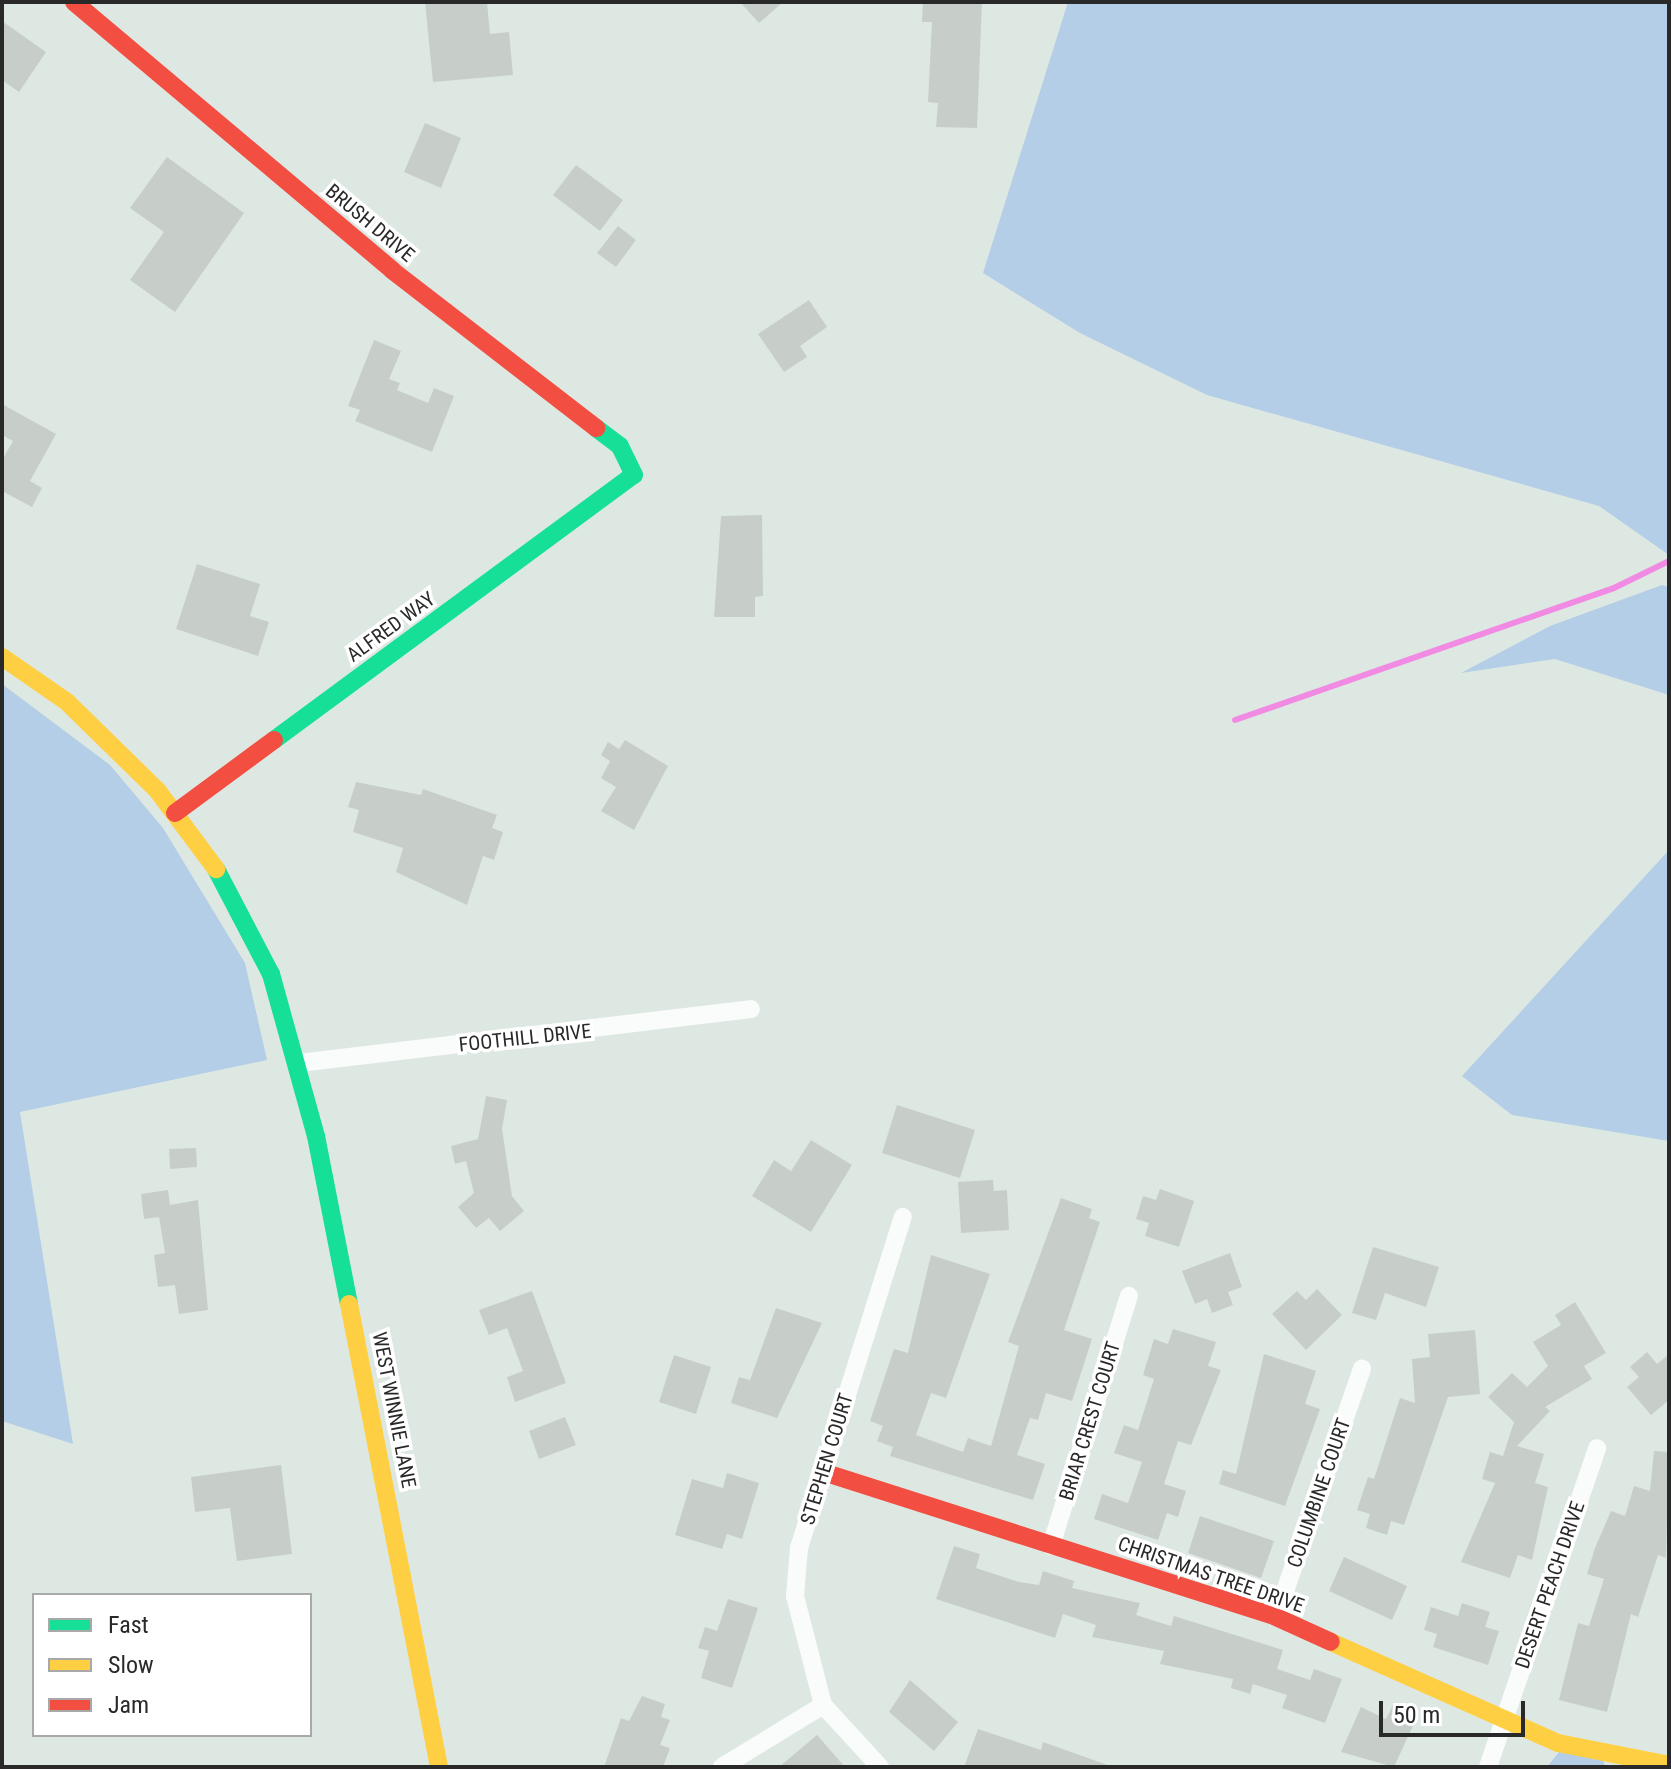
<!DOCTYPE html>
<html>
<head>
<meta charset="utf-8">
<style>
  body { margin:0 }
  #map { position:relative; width:1671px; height:1769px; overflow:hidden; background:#dee8e3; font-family:"Roboto Condensed",sans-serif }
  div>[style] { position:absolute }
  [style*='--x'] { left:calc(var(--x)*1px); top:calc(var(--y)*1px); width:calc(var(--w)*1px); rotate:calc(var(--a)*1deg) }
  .green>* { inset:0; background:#b3cee6 }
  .stream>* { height:6px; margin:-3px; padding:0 3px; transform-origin:3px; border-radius:3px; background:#f18ae2 }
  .building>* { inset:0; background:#c7ceca }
  .street>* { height:18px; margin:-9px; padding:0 9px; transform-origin:9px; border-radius:9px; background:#fafcfb }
  .fast>* { height:18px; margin:-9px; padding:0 9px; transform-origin:9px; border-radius:9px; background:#16e098 }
  .slow>* { height:18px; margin:-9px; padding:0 9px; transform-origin:9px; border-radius:9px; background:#ffcf43 }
  .jam>* { height:18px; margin:-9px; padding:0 9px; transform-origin:9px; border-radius:9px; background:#f24e42 }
  span { translate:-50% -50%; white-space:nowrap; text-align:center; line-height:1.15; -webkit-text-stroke:7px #fff; paint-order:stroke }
  .street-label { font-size:20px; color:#292929 }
  .frame { position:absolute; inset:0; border:4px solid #292929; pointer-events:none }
  .legend { position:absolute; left:32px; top:1593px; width:280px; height:144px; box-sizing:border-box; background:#fff; border:2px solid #a9a9a9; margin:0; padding:10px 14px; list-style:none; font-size:24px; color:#292929 }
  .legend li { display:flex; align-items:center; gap:16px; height:40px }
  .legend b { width:40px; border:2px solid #a9a9a9 }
  .scale { position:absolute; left:1379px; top:1701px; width:146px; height:36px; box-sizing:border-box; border:4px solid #292929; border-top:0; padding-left:10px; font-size:24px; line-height:28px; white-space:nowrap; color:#292929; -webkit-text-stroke:6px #fff; paint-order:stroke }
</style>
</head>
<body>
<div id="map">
  <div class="green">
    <i style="clip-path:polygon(1068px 2px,1669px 2px,1669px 555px,1599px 506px,1207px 395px,1080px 333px,983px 273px)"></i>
    <i style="clip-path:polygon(1662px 585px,1669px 587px,1669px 695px,1555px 659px,1461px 673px,1550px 626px)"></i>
    <i style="clip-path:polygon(2px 684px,110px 765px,163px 828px,245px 963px,267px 1060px,20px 1112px,73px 1444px,2px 1421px)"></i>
    <i style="clip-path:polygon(1669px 850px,1669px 1141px,1512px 1115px,1462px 1076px)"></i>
    <i style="clip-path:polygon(1559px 1752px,1603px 1759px,1605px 1767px,1547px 1767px)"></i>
  </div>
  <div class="stream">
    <i style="--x:1235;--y:720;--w:401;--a:-19.2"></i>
    <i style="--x:1614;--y:588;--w:61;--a:-26.1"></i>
  </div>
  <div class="building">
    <i style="clip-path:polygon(425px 2px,487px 2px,490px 34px,509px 32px,513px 75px,433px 82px)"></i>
    <i style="clip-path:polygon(740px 2px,783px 2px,759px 23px)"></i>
    <i style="clip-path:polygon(923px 2px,982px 2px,977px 128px,936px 127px,938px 103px,928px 102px,932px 22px,922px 22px)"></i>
    <i style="clip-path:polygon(2px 21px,46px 52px,19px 92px,2px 80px)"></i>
    <i style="clip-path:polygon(425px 123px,461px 138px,441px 188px,404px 172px)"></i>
    <i style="clip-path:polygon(167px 157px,244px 213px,175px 312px,130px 280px,164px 232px,130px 208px)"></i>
    <i style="clip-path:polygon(576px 165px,623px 200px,600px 231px,553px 195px)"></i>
    <i style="clip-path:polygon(618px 226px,636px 240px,616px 267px,597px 253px)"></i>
    <i style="clip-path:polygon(809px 300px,827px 327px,800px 346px,807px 357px,784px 372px,758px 334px)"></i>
    <i style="clip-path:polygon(374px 340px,401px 351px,389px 379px,400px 383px,397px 390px,428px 403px,434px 388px,454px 396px,432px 452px,355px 421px,360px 410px,348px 406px)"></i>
    <i style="clip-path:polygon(2px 404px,56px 434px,30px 481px,42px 488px,32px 507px,2px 491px,2px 460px,13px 441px,2px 435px)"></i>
    <i style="clip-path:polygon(762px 515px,763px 596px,755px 597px,755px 617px,714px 617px,721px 516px)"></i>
    <i style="clip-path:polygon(197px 564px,260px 584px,250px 616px,269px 622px,258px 656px,176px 629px)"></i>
    <i style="clip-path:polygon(625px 740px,668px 766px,634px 830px,601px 811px,616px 787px,601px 778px,610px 761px,601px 755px,608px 742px,619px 749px)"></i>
    <i style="clip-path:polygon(356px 782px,421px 795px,423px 789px,497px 815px,492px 828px,503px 832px,494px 860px,483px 856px,467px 905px,396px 872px,403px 848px,353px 832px,359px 810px,348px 807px)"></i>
    <i style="clip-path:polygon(486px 1096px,507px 1100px,502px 1129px,512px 1196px,524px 1211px,500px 1231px,489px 1218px,476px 1228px,458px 1207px,474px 1193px,466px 1161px,455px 1164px,451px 1146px,478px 1139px)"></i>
    <i style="clip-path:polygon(897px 1105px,975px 1130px,960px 1178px,882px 1153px)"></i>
    <i style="clip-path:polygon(811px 1140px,852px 1165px,811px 1232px,752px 1196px,774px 1160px,791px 1171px)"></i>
    <i style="clip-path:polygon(196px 1148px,197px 1167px,170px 1169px,169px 1149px)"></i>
    <i style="clip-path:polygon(993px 1180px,994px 1191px,1007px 1190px,1009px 1230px,961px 1233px,958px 1182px)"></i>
    <i style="clip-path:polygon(1160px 1189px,1194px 1201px,1179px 1247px,1145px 1236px,1149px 1223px,1136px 1219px,1143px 1196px,1156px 1200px)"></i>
    <i style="clip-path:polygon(168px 1190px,170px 1205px,198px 1200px,208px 1310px,179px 1314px,175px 1285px,158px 1287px,154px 1255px,165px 1253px,159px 1217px,144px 1219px,141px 1194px)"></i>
    <i style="clip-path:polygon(1061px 1198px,1092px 1209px,1089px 1218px,1100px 1222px,1064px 1330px,1092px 1339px,1072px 1401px,1046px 1393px,1038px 1420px,1030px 1418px,1017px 1455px,1045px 1464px,1033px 1500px,890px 1456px,893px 1447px,877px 1441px,883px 1426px,870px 1421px,894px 1349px,908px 1353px,931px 1255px,990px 1274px,946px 1398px,931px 1393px,916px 1435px,963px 1452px,968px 1438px,991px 1446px,1019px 1346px,1008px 1342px)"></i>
    <i style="clip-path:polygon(1373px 1247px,1439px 1267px,1426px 1307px,1385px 1293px,1376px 1320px,1352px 1313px)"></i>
    <i style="clip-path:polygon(1230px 1253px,1242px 1287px,1228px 1292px,1233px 1305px,1212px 1313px,1207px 1299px,1195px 1304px,1182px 1271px)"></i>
    <i style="clip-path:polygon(1317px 1289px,1342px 1315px,1306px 1350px,1272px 1314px,1297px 1291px,1306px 1300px)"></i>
    <i style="clip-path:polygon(532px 1291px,566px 1383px,515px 1402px,507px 1377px,523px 1371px,507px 1328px,489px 1335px,479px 1310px)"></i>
    <i style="clip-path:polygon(1575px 1302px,1606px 1353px,1584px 1366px,1592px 1379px,1545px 1407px,1550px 1411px,1517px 1446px,1544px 1454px,1535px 1483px,1548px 1487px,1532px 1560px,1518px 1555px,1510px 1578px,1461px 1562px,1495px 1483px,1482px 1479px,1490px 1452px,1503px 1456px,1514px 1422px,1488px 1397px,1512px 1373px,1527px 1387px,1548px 1366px,1533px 1342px,1561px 1325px,1555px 1315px)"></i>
    <i style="clip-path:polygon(776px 1308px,822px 1323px,777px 1418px,731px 1403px,739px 1377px,750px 1380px)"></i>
    <i style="clip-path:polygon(1173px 1329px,1216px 1342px,1208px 1366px,1221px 1370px,1191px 1445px,1178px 1441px,1164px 1484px,1186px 1491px,1178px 1517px,1167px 1513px,1158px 1540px,1094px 1519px,1102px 1494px,1128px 1503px,1142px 1462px,1114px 1453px,1124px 1425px,1138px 1430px,1154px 1379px,1143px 1375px,1154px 1339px,1168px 1344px)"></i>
    <i style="clip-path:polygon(1475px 1330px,1480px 1394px,1448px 1397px,1404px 1525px,1391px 1521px,1387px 1535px,1366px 1528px,1370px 1514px,1357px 1510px,1368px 1477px,1374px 1479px,1400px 1398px,1415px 1403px,1412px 1359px,1430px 1357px,1428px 1334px)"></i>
    <i style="clip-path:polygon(1647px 1352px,1657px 1364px,1669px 1354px,1669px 1400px,1651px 1415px,1627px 1387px,1639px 1377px,1630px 1367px)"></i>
    <i style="clip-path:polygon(1264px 1354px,1316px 1371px,1305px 1404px,1320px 1409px,1285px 1506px,1219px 1484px,1223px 1470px,1236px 1474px)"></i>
    <i style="clip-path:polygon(674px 1355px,711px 1367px,696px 1414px,659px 1402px)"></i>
    <i style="clip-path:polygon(565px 1417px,576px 1445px,539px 1459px,529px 1431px)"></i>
    <i style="clip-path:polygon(1654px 1451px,1669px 1452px,1666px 1558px,1658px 1555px,1638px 1617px,1631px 1614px,1607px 1712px,1559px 1700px,1578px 1623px,1589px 1626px,1604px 1579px,1587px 1574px,1595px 1548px,1611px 1511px,1625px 1516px,1634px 1486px,1650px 1491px)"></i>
    <i style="clip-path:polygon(281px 1465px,292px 1554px,237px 1561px,230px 1508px,195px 1512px,191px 1477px)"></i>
    <i style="clip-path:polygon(727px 1473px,759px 1483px,742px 1539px,727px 1534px,722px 1549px,675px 1535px,692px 1479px,723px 1488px)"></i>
    <i style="clip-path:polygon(1200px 1516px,1274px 1541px,1261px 1578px,1188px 1553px)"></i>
    <i style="clip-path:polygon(954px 1546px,980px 1554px,976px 1568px,1019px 1582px,1039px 1585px,1043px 1571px,1074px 1581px,1072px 1588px,1140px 1603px,1136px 1615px,1171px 1626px,1174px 1616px,1283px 1650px,1277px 1669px,1310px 1680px,1314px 1669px,1342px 1679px,1325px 1723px,1282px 1708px,1287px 1695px,1253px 1684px,1250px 1694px,1231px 1688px,1233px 1679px,1160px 1664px,1164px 1651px,1092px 1637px,1096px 1625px,1063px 1614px,1055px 1638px,936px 1599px)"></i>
    <i style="clip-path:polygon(1344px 1557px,1407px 1586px,1392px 1620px,1329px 1591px)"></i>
    <i style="clip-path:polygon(728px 1599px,758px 1608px,732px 1688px,701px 1678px,709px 1651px,698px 1648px,705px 1627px,717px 1631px)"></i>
    <i style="clip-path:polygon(1462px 1603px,1490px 1612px,1485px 1627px,1499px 1631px,1488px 1665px,1433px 1647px,1437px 1634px,1424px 1630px,1431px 1607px,1458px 1616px)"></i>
    <i style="clip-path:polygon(910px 1680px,958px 1722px,934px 1751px,889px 1712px)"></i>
    <i style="clip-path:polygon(642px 1696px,665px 1704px,661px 1717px,670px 1720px,660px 1745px,670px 1748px,663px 1767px,604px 1767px,621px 1718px,629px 1721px)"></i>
    <i style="clip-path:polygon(1393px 1705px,1417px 1717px,1394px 1767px,1341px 1752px,1361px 1707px,1386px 1719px)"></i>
    <i style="clip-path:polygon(978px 1729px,1041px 1750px,1043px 1742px,1113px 1767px,964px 1767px)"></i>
    <i style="clip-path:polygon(817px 1735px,845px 1767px,779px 1767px)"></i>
  </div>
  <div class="street">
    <i style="--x:299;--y:1063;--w:455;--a:-6.8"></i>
    <i style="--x:1051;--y:1546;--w:262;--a:-72.7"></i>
    <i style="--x:1276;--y:1617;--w:263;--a:-70.9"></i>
    <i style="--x:722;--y:1767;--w:119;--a:-31.5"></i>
    <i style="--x:880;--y:1767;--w:84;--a:-132.6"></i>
    <i style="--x:823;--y:1705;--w:113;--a:-104.4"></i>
    <i style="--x:795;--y:1596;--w:48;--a:-85.2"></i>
    <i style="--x:799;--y:1548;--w:347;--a:-72.6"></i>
    <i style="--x:1488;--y:1767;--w:337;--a:-71.1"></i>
  </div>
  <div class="fast">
    <i style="--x:274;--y:740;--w:447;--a:-36.4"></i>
    <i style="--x:634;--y:475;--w:32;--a:-116"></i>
    <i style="--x:620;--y:446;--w:30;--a:-143"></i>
    <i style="--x:216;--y:869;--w:119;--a:62.4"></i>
    <i style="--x:271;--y:974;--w:168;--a:74.5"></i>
    <i style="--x:316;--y:1136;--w:171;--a:78.9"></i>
  </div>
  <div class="slow">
    <i style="--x:2;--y:657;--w:79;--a:34.7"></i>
    <i style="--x:67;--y:702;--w:126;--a:44.4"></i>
    <i style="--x:157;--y:790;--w:99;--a:53.2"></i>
    <i style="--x:349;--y:1304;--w:472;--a:79"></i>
    <i style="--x:1331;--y:1642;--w:248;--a:24"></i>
    <i style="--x:1558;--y:1743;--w:113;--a:11.2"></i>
  </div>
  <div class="jam">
    <i style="--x:74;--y:2;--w:417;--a:40.1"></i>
    <i style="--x:393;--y:271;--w:257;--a:37.7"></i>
    <i style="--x:175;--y:813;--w:123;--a:-36.4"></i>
    <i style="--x:823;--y:1472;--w:476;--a:17.7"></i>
    <i style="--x:1276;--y:1617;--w:60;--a:24.4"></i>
  </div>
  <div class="street-label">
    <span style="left:370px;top:223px;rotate:40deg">BRUSH DRIVE</span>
    <span style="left:391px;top:627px;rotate:-36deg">ALFRED WAY</span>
    <span style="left:525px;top:1038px;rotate:-6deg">FOOTHILL DRIVE</span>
    <span style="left:394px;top:1410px;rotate:79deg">WEST WINNIE LANE</span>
    <span style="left:1090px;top:1421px;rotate:-73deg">BRIAR CREST COURT</span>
    <span style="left:827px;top:1459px;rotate:-73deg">STEPHEN COURT</span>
    <span style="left:1319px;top:1493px;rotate:-71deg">COLUMBINE COURT</span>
    <span style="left:1211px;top:1575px;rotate:19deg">CHRISTMAS TREE DRIVE</span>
    <span style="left:1550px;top:1585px;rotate:-71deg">DESERT PEACH DRIVE</span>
  </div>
  <div class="frame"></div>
  <ul class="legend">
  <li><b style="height:10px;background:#16e098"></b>Fast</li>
  <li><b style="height:10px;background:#ffcf43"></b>Slow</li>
  <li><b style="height:10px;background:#f24e42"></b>Jam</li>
  </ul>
  <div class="scale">50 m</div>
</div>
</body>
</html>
